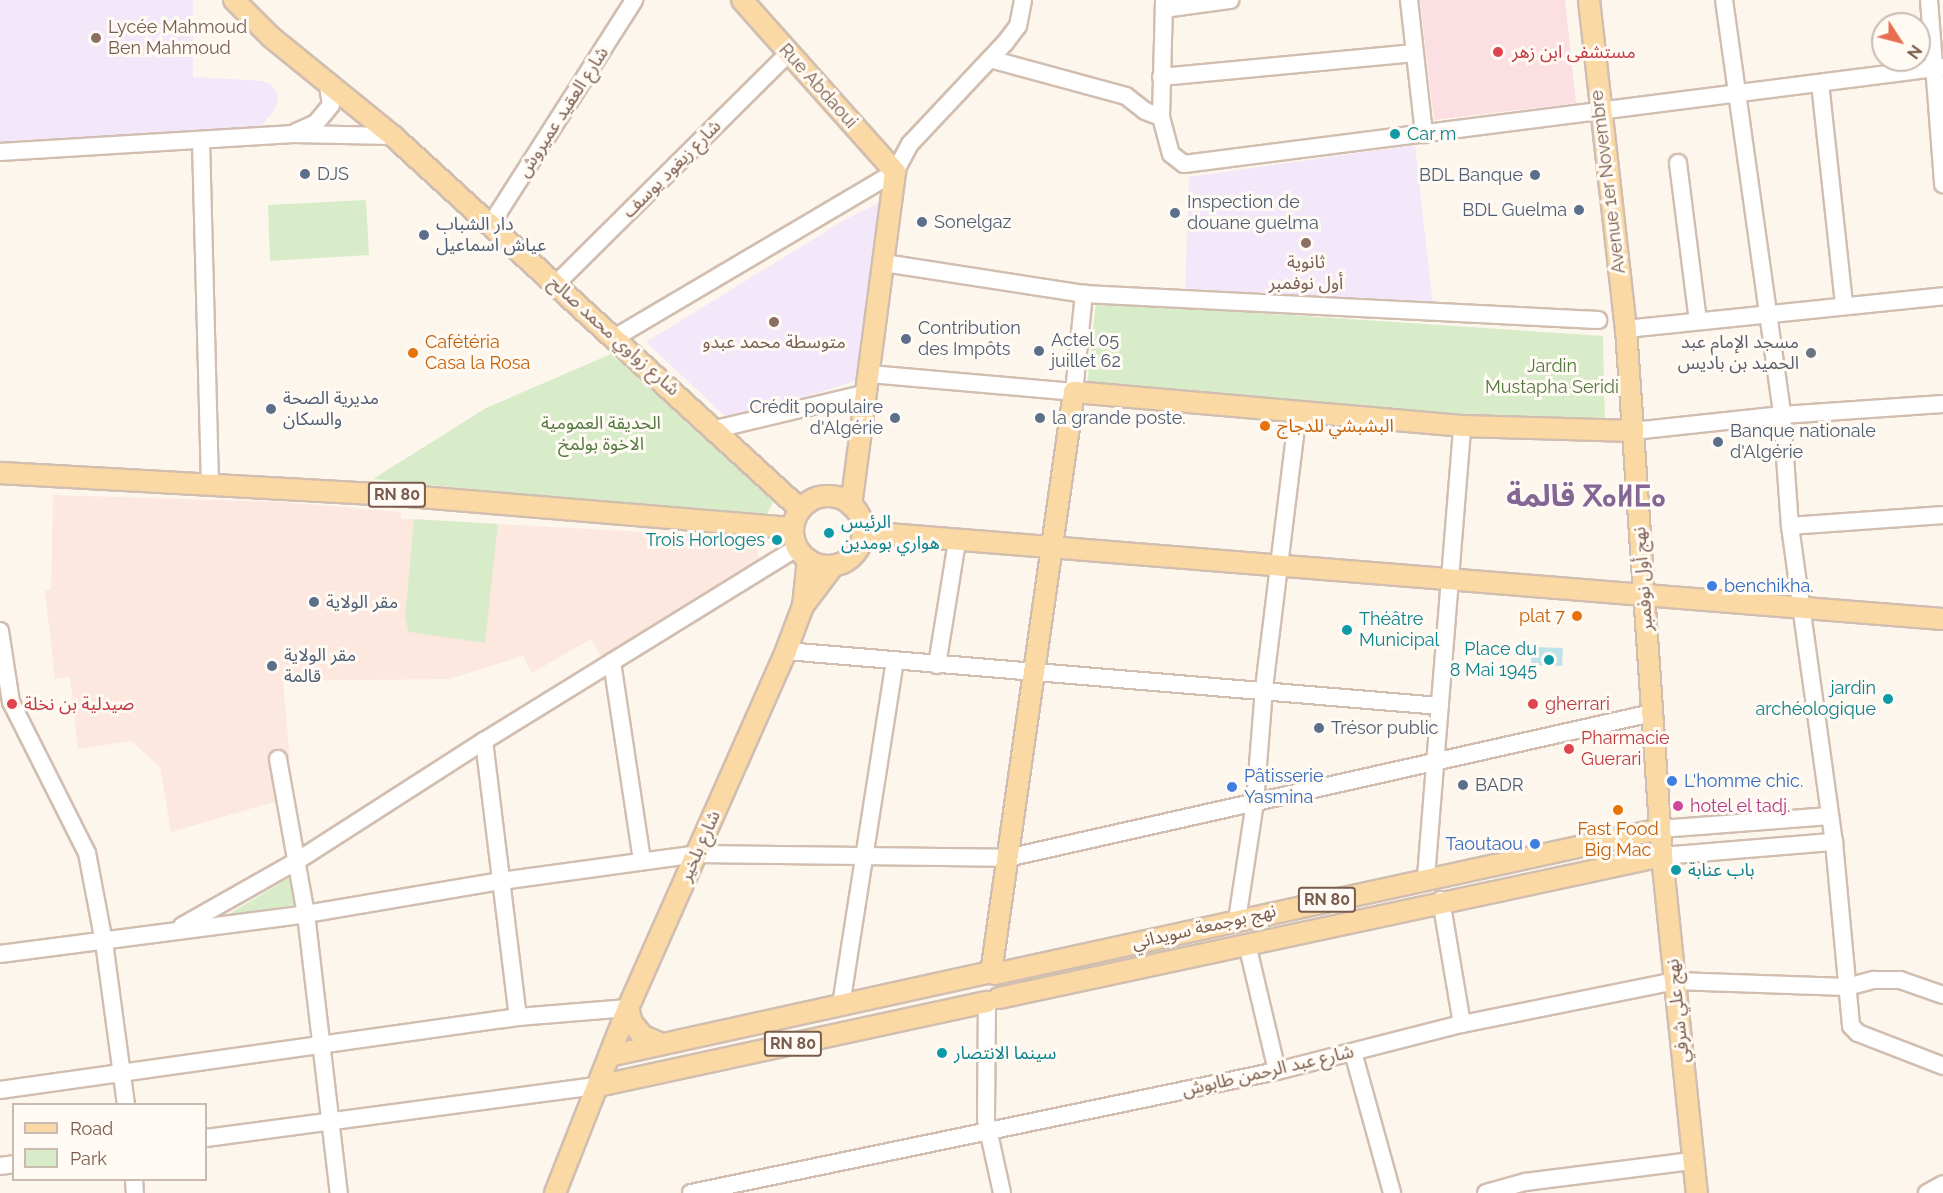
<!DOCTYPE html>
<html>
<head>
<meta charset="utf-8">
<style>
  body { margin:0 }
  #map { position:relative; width:1943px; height:1193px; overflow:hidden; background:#fdf6ec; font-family:Raleway,"Noto Sans Arabic","Noto Sans Tifinagh",sans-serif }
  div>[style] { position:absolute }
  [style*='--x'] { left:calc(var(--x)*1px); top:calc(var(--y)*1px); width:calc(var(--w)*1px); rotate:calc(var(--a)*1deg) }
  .commercial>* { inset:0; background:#fde8e0 }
  .education>* { inset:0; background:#f3e8fa }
  .medical>* { inset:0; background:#fbdfe3 }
  .green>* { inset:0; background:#d8ecc9 }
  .water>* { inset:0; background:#bfe3e8 }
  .roads { filter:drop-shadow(2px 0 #d1beb0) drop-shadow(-2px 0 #d1beb0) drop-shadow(0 2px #d1beb0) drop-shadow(0 -2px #d1beb0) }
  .minor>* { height:16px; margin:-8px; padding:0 8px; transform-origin:8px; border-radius:8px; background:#fff }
  .major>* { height:20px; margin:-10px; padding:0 10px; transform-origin:10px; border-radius:10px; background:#fbd9a5 }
  .major>.ring { margin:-10px; padding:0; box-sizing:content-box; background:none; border:20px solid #fbd9a5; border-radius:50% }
  .dots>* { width:16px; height:16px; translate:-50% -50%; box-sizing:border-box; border:3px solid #fffaf3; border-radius:50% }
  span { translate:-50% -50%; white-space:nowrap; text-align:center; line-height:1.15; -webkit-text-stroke:6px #fffaf3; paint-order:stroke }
  .shield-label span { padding:2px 4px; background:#fffaf3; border:2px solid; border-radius:4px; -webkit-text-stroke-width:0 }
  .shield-label { font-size:16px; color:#7a5c4d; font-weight:700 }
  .education-label { font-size:18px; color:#785e54 }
  .left { translate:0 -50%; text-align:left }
  .health-label { font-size:18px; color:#be3a42 }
  .street-label { font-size:18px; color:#7a5c4d }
  .culture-label { font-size:18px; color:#0d838f }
  .right { translate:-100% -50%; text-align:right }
  .service-label { font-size:18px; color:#4e5e75 }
  .food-label { font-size:18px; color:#c56008 }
  .worship-label { font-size:18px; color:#5b616d }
  .park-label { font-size:18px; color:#537a41 }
  .shop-label { font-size:18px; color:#366cbe }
  .hotel-label { font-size:18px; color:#b23c85 }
  .town-label { font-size:30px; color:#846695; font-weight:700 }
  .legend { position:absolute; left:12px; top:1103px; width:195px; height:78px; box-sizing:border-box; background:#fffaf3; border:2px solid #cabbb1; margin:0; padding:8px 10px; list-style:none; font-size:18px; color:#7a5c4d }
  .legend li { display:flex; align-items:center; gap:12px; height:30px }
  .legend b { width:30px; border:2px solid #cabbb1 }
  .north { position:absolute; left:1871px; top:12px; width:60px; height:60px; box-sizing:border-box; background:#fffaf3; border:2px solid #cabbb1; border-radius:50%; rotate:126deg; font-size:16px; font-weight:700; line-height:24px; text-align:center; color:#7a5c4d }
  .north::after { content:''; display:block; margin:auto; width:21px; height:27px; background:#e76f51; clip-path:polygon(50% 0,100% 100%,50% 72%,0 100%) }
</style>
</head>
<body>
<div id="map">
  <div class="commercial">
    <i style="clip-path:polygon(53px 495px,283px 502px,401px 512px,401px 518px,406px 519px,754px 538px,761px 567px,602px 659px,591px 639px,532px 673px,523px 656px,449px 679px,283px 681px,290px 759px,269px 759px,277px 801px,171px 832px,160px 767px,131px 741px,78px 749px,70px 677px,55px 679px,45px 591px,51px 589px)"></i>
  </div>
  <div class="education">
    <i style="clip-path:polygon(0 0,193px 0,193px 77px,263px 81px,272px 85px,278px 96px,276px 107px,264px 123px,251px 130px,0 143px)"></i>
    <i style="clip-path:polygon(1415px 145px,1433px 306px,1185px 292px,1189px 177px)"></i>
    <i style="clip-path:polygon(879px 203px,886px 211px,865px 368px,855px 381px,730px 421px,646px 342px,846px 219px)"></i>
  </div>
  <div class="medical">
    <i style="clip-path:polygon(1420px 0,1565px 0,1576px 103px,1434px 120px)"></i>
  </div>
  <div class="green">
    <i style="clip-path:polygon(366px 200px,369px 255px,270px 261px,268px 205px)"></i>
    <i style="clip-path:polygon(1096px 302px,1603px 336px,1605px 427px,1087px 384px)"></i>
    <i style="clip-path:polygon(611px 354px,777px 495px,764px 520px,373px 479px,486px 408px)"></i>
    <i style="clip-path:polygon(414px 519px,498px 524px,485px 643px,409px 632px,405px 618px)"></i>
    <i style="clip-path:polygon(289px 878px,294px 905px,227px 915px)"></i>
  </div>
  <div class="water">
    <i style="clip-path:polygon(1532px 647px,1563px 648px,1562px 666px,1531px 665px)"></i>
  </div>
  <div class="roads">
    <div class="minor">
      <i style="--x:1409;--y:0;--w:135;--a:83.6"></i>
      <i style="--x:1724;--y:0;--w:419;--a:82"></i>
      <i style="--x:1782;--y:415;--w:111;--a:85.9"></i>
      <i style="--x:1790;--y:526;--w:319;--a:82.1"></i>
      <i style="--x:1834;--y:842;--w:185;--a:84.7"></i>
      <i style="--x:1851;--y:1026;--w:10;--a:45"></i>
      <i style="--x:1858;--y:1033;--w:91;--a:21.2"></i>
      <i style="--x:1929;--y:0;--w:185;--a:85.6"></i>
      <i style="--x:1164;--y:9;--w:67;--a:-7.8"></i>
      <i style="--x:990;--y:59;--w:141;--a:15.2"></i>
      <i style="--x:1126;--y:96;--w:24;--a:38"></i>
      <i style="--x:1145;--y:111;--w:17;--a:21"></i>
      <i style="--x:1161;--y:117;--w:38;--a:75"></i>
      <i style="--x:1171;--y:154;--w:16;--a:38"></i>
      <i style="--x:1184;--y:164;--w:765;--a:-7.28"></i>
      <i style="--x:1161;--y:77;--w:255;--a:-5.4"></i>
      <i style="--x:1820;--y:83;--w:223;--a:83.8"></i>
      <i style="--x:1161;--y:117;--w:117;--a:-88.5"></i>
      <i style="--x:296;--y:132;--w:22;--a:-24"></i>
      <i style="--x:316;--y:123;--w:23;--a:-50"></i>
      <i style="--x:331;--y:105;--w:25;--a:-99"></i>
      <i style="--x:201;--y:141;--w:343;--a:88.5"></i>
      <i style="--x:0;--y:152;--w:294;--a:-3.5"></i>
      <i style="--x:293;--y:134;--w:100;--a:1.1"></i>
      <i style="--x:1678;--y:163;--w:159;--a:82.8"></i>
      <i style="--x:491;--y:224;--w:266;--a:-57.4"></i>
      <i style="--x:884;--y:263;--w:202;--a:8.8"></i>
      <i style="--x:1084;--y:294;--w:515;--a:2.9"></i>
      <i style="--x:556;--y:284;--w:327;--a:-44.8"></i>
      <i style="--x:1626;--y:329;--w:319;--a:-5.9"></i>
      <i style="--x:616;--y:337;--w:324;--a:-30.6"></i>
      <i style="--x:895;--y:172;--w:32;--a:-62"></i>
      <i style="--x:910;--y:144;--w:139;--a:-46.8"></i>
      <i style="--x:1005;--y:43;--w:21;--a:-53"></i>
      <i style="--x:1018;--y:26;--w:26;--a:-79"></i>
      <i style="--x:869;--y:374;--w:206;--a:5"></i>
      <i style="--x:1074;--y:392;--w:99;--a:-84.2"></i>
      <i style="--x:716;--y:429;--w:155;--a:-13.4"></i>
      <i style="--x:1633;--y:431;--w:150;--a:-6.1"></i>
      <i style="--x:1782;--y:415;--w:161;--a:-3.9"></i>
      <i style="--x:1790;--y:526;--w:153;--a:-4.1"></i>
      <i style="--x:0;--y:631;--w:72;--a:81.2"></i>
      <i style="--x:11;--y:702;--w:169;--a:63.3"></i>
      <i style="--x:87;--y:853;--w:91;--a:79.2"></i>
      <i style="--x:104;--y:942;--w:163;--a:82.3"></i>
      <i style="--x:786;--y:651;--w:656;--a:4.81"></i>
      <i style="--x:612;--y:662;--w:201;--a:81.4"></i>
      <i style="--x:937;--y:665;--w:126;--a:-80.8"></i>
      <i style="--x:484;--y:741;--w:278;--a:83"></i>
      <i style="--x:278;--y:759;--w:158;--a:79.8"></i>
      <i style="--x:306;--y:914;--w:281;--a:83.3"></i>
      <i style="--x:1660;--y:829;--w:170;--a:-4.4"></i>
      <i style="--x:1662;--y:856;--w:173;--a:-4.7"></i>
      <i style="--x:1426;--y:877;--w:452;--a:-85.4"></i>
      <i style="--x:1441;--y:900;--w:126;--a:80.4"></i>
      <i style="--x:1237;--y:920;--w:118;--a:-81.3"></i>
      <i style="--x:1255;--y:803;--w:115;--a:-85.5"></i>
      <i style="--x:1264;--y:688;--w:279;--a:-83"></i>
      <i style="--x:182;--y:926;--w:132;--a:-29.5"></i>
      <i style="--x:297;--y:861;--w:222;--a:-32.7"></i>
      <i style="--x:484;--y:741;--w:368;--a:-31.7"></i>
      <i style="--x:1247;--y:944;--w:130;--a:76.7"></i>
      <i style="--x:0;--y:954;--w:309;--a:-7.4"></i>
      <i style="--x:306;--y:914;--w:198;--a:-9.6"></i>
      <i style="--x:501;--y:881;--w:198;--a:-7.8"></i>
      <i style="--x:697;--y:854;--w:310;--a:0.7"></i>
      <i style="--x:1007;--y:858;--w:661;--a:-12.67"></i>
      <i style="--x:987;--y:1002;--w:118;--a:90.5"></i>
      <i style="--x:986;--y:1120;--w:75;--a:77.6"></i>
      <i style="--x:841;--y:1005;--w:348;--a:-81.1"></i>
      <i style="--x:1353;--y:1052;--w:146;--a:74.5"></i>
      <i style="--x:0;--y:1090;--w:523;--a:-8.02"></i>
      <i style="--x:518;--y:1017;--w:110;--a:-4.7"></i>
      <i style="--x:206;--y:1138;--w:395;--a:-7.6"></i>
      <i style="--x:0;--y:1166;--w:14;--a:-8"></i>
      <i style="--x:134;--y:1180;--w:13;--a:86"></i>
      <i style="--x:691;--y:1193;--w:599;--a:-11.76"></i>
      <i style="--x:1277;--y:1071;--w:191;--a:-14.3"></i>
      <i style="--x:1462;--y:1024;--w:217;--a:-11.4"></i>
      <i style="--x:1675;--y:981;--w:172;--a:2"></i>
      <i style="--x:1847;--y:987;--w:28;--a:-15"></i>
      <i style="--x:1874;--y:980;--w:26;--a:0"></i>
      <i style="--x:1900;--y:980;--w:46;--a:19.2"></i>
      <i style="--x:1486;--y:1193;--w:41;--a:-15.8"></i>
      <i style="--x:1525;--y:1182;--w:168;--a:-7.2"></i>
      <i style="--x:1927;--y:1193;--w:18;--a:-29"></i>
    </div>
    <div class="major">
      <i style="--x:234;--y:0;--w:52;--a:45"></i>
      <i style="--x:271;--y:37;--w:157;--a:39.1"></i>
      <i style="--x:393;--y:136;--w:552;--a:42.5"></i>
      <i style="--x:742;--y:0;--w:230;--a:48.3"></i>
      <i style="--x:895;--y:172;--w:336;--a:97.5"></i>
      <i style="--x:1589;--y:0;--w:331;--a:83.6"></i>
      <i style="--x:1626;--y:329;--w:528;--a:86.09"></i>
      <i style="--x:1662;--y:856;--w:339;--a:84.1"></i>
      <i style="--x:0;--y:473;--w:410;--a:3.2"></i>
      <i style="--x:409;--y:496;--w:385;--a:4.8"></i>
      <i class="ring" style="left:793px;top:496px;width:50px;height:50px"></i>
      <i style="--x:863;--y:532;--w:1083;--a:4.61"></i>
      <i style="--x:803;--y:606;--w:51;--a:-52.9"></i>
      <i style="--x:991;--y:973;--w:587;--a:-81.87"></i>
      <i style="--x:1074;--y:392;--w:389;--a:5"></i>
      <i style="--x:1462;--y:426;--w:171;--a:1.7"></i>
      <i style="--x:995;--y:974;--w:681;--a:-12.3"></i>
      <i style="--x:999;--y:998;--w:678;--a:-12.09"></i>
      <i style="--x:628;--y:1008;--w:16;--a:75"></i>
      <i style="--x:632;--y:1023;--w:17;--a:50"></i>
      <i style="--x:643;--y:1036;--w:21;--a:23"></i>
      <i style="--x:609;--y:1056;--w:386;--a:-12.4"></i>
      <i style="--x:598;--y:1086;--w:398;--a:-12.2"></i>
      <i style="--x:555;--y:1193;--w:199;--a:-68.5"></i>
      <i style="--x:628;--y:1008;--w:390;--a:-66.1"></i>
      <i style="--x:786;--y:651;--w:48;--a:-69.3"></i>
      <i style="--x:803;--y:606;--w:47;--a:-83.9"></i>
    </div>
  </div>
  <div class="dots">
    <i style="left:96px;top:38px;background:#8d6e63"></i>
    <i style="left:1498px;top:52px;background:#e0444e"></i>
    <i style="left:1395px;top:134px;background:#0f9aa8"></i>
    <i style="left:305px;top:174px;background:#5c6f8a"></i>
    <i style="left:1535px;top:175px;background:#5c6f8a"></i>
    <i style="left:1579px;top:210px;background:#5c6f8a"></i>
    <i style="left:1175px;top:213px;background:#5c6f8a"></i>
    <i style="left:922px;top:222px;background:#5c6f8a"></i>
    <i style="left:424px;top:235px;background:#5c6f8a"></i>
    <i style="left:1306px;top:243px;background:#8d6e63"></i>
    <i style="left:774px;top:322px;background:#8d6e63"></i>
    <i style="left:906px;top:339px;background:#5c6f8a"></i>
    <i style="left:1039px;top:351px;background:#5c6f8a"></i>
    <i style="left:413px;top:353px;background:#e8710a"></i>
    <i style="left:1811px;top:353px;background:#6b7280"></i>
    <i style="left:271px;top:409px;background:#5c6f8a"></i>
    <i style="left:895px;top:418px;background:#5c6f8a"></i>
    <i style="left:1040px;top:418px;background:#5c6f8a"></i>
    <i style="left:1265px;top:426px;background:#e8710a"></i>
    <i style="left:1718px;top:442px;background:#5c6f8a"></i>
    <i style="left:829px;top:533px;background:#0f9aa8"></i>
    <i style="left:777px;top:540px;background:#0f9aa8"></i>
    <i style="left:1712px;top:586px;background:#3f7fe0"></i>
    <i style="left:314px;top:602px;background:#5c6f8a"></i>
    <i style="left:1577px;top:616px;background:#e8710a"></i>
    <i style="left:1347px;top:630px;background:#0f9aa8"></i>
    <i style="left:1549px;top:660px;background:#0f9aa8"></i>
    <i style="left:272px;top:666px;background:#5c6f8a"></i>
    <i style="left:1888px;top:699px;background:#0f9aa8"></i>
    <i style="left:12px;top:704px;background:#e0444e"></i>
    <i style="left:1533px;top:704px;background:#e0444e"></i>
    <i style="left:1319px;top:728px;background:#5c6f8a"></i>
    <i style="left:1569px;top:749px;background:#e0444e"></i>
    <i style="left:1672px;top:781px;background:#3f7fe0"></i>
    <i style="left:1463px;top:785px;background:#5c6f8a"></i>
    <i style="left:1232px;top:787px;background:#3f7fe0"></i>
    <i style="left:1678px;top:806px;background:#d1479c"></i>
    <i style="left:1618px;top:810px;background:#e8710a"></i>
    <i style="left:1535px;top:844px;background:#3f7fe0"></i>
    <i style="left:1676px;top:870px;background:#0f9aa8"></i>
    <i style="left:942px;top:1053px;background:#0f9aa8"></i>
  </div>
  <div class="shield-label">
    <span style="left:397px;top:495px">RN 80</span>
    <span style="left:1327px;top:900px">RN 80</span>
    <span style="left:793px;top:1044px">RN 80</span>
  </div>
  <div class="education-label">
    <span class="left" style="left:108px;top:38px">Lycée Mahmoud<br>Ben Mahmoud</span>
    <span style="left:1306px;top:273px">ثانوية<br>أول نوفمبر</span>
    <span style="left:774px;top:342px">متوسطة محمد عبدو</span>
  </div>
  <div class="health-label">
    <span class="left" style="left:1512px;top:52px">مستشفى ابن زهر</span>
    <span class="left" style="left:24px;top:704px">صيدلية بن نخلة</span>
    <span class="left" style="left:1545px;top:704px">gherrari</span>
    <span class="left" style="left:1581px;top:749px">Pharmacie<br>Guerari</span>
  </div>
  <div class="street-label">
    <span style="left:818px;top:86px;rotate:48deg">Rue Abdaoui</span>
    <span style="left:563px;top:112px;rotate:-57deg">شارع العقيد عميروش</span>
    <span style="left:672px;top:169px;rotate:-45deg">شارع زيغود يوسف</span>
    <span style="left:1608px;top:182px;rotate:-97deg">Avenue 1er Novembre</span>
    <span style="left:614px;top:336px;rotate:42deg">شارع زواوي محمد صالح</span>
    <span style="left:1643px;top:579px;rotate:-94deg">نهج أول نوفمبر</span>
    <span style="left:700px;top:846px;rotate:-66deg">شارع بلخير</span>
    <span style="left:1204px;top:927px;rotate:-13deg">نهج بوجمعة سويداني</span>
    <span style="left:1678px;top:1011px;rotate:-96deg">نهج علي شرفي</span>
    <span style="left:1268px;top:1071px;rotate:-13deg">شارع عبد الرحمن طابوش</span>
  </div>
  <div class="culture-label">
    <span class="left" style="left:1407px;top:134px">Car m</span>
    <span class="left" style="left:841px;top:533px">الرئيس<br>هواري بومدين</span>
    <span class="right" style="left:765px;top:540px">Trois Horloges</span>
    <span class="left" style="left:1359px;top:630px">Théâtre<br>Municipal</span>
    <span class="right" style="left:1537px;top:660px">Place du<br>8 Mai 1945</span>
    <span class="right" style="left:1876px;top:699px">jardin<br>archéologique</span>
    <span class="left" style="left:1688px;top:870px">باب عنابة</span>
    <span class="left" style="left:954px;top:1053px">سينما الانتصار</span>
  </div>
  <div class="service-label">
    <span class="left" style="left:317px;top:174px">DJS</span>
    <span class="right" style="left:1523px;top:175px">BDL Banque</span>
    <span class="left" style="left:1187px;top:213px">Inspection de<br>douane guelma</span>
    <span class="right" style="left:1567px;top:210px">BDL Guelma</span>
    <span class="left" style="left:934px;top:222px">Sonelgaz</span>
    <span class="left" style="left:436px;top:235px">دار الشباب<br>عياش اسماعيل</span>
    <span class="left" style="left:918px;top:339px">Contribution<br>des Impôts</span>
    <span class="left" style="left:1051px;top:351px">Actel 05<br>juillet 62</span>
    <span class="left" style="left:283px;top:409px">مديرية الصحة<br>والسكان</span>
    <span class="right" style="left:883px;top:418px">Crédit populaire<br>d'Algérie</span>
    <span class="left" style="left:1052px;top:418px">la grande poste.</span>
    <span class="left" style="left:1730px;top:442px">Banque nationale<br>d'Algérie</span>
    <span class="left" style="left:326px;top:602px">مقر الولاية</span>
    <span class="left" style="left:284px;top:666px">مقر الولاية<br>قالمة</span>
    <span class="left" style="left:1331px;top:728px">Trésor public</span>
    <span class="left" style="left:1475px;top:785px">BADR</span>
  </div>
  <div class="food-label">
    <span class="left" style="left:425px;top:353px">Cafétéria<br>Casa la Rosa</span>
    <span class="left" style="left:1277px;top:426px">البشبشي للدجاج</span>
    <span class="right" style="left:1565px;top:616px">plat 7</span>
    <span style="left:1618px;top:840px">Fast Food<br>Big Mac</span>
  </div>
  <div class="worship-label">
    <span class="right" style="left:1799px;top:353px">مسجد الإمام عبد<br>الحميد بن باديس</span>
  </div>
  <div class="park-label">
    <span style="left:1552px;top:377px">Jardin<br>Mustapha Seridi</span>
    <span style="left:601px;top:434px">الحديقة العمومية<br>الاخوة بولمخ</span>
  </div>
  <div class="shop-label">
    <span class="left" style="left:1724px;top:586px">benchikha.</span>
    <span class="left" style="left:1244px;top:787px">Pâtisserie<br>Yasmina</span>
    <span class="left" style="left:1684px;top:781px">L'homme chic.</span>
    <span class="right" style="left:1523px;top:844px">Taoutaou</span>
  </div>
  <div class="hotel-label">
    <span class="left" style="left:1690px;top:806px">hotel el tadj.</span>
  </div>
  <div class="town-label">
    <span style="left:1586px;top:496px">قالمة ⴳⴰⵍⵎⴰ</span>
  </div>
  <ul class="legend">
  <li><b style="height:8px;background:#fbd9a5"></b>Road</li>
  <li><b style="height:16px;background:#d8ecc9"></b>Park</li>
  </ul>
  <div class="north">N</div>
</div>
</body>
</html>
